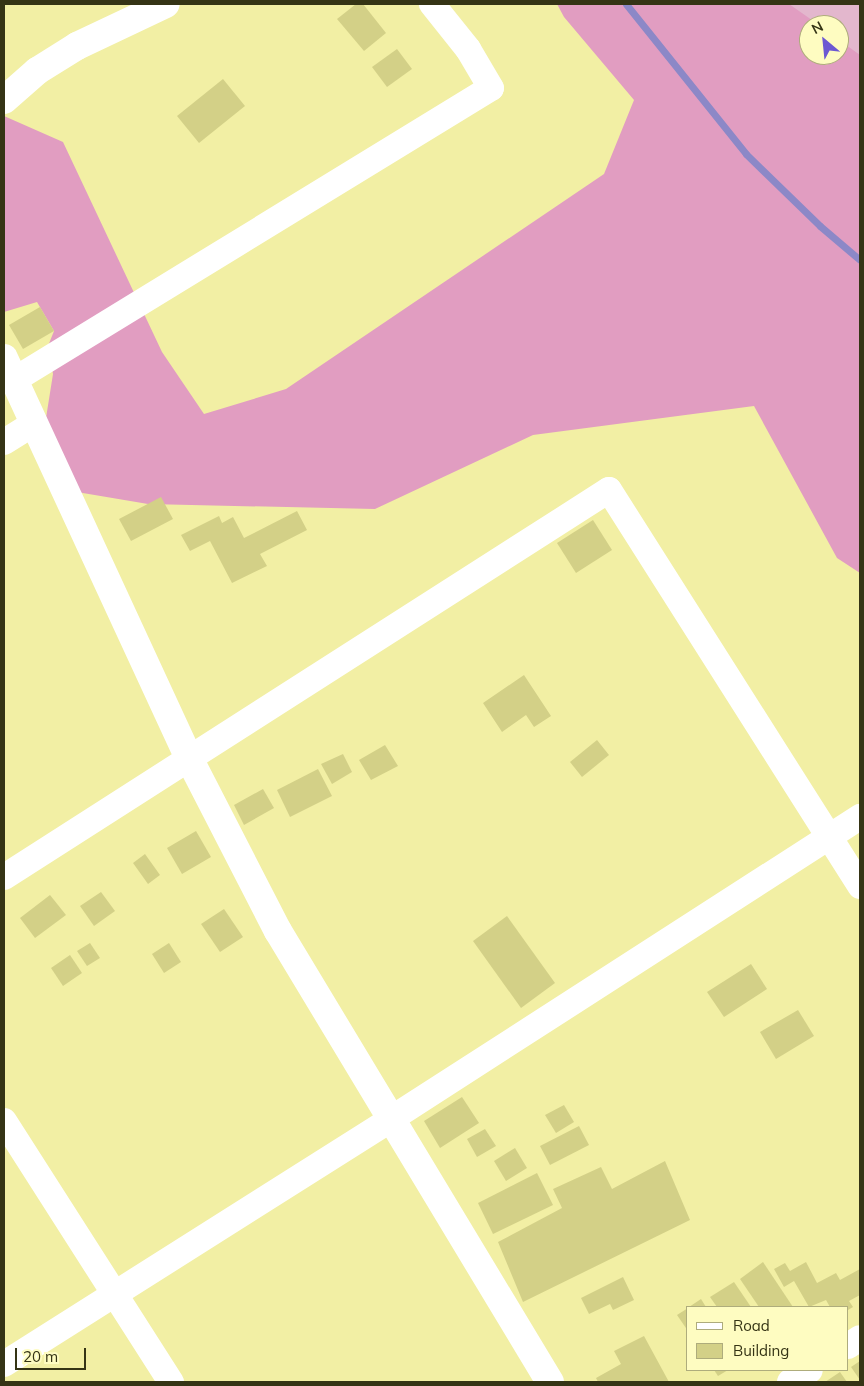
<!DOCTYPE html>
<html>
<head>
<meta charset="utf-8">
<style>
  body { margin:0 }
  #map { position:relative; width:864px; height:1386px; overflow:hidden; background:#f2efa4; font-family:Mulish,sans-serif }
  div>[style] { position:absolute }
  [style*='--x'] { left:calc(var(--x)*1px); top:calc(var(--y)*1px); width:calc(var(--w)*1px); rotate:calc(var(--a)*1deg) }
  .green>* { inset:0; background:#e3b7cd }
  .forest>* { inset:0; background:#e19dc1 }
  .stream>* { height:7px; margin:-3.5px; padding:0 3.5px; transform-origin:3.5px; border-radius:3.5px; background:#8c88c7 }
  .building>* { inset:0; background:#d3d087 }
  .street>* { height:26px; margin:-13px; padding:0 13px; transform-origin:13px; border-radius:13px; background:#fff }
  .secondary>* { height:28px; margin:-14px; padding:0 14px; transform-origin:14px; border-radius:14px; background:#fff }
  span { translate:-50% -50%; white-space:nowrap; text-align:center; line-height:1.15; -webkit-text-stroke:4px #fefcc1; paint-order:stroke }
  .frame { position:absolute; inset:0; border:5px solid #353415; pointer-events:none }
  .legend { position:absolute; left:686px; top:1306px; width:162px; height:65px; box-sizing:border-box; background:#fefcc1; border:1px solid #aeac7c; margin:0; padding:6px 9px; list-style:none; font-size:15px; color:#353415 }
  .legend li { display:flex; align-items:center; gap:10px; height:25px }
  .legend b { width:25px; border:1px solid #aeac7c }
  .north { position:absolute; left:799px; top:15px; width:50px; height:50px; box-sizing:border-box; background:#fefcc1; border:1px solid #aeac7c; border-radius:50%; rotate:332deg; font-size:14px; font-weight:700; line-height:20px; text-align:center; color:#353415 }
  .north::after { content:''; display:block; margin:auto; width:18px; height:22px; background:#6c58d2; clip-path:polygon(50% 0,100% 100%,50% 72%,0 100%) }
  .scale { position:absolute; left:15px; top:1348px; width:71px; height:22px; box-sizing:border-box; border:2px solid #353415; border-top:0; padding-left:6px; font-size:15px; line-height:18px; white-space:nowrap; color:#353415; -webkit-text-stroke:4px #fefcc1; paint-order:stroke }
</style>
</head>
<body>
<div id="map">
  <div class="green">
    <i style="clip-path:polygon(778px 4px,860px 4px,860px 60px,839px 46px,839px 25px,809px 25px)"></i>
  </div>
  <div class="forest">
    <i style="clip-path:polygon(557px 4px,789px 4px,819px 25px,809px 25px,809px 55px,839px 55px,839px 40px,860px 55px,860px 573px,837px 558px,754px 406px,533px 435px,375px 509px,148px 504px,65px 490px,46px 418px,53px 374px,48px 346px,54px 331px,37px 302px,4px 312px,4px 116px,63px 142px,162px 352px,204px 414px,286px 389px,604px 174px,634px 100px,564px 17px)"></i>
  </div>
  <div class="stream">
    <i style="--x:626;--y:4;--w:192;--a:51.3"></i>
    <i style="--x:746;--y:154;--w:103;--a:44.2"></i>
    <i style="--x:820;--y:226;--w:52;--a:40.4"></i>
  </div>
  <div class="building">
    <i style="clip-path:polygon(356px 4px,363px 4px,386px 33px,364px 51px,337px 19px)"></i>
    <i style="clip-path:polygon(397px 49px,412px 69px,387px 87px,372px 67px)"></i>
    <i style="clip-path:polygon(223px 79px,245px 106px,199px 143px,177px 116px)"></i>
    <i style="clip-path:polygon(40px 307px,54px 331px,23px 349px,9px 325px)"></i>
    <i style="clip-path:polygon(161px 497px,173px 519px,131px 541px,119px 519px)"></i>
    <i style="clip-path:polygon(297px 511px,307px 530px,260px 554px,267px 566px,232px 583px,210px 541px,190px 551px,181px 535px,219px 516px,222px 523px,233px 517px,244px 538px)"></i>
    <i style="clip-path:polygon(593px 520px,612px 550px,576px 573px,557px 543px)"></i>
    <i style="clip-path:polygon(524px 675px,551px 716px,534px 727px,526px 715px,502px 732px,483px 703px)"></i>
    <i style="clip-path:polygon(597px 740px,609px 755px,582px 777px,570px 762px)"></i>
    <i style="clip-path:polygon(385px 745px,398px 766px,371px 780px,359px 760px)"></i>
    <i style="clip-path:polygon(343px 754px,352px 772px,332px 784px,321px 764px)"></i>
    <i style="clip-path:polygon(318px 769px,332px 796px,290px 817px,277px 790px)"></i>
    <i style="clip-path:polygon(263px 789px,274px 808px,244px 825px,234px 805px)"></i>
    <i style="clip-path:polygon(196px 831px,211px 857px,182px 874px,167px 848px)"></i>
    <i style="clip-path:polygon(145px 854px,160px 875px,148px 884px,133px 863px)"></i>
    <i style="clip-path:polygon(101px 892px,115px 911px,94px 926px,80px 906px)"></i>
    <i style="clip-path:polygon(50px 895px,66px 915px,35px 938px,20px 918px)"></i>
    <i style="clip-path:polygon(224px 909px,243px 937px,220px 952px,201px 924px)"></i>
    <i style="clip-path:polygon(507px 916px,555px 983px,521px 1008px,473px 941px)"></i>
    <i style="clip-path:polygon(90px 943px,100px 958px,87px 966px,77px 951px)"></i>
    <i style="clip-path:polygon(169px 943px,181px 962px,164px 973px,152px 954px)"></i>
    <i style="clip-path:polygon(70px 955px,82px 973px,63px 986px,51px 968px)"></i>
    <i style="clip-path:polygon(751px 964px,767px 989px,724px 1017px,707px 992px)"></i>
    <i style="clip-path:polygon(798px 1010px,814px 1036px,776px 1059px,760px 1032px)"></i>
    <i style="clip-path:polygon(462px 1097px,479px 1123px,440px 1148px,424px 1121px)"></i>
    <i style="clip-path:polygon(564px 1105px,574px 1122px,556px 1133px,545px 1115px)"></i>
    <i style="clip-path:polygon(579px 1126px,589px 1145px,550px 1165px,540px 1146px)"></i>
    <i style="clip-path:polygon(485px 1129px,496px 1146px,477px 1157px,467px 1139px)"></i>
    <i style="clip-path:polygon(515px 1148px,527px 1168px,506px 1181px,494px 1161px)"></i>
    <i style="clip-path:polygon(665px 1161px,690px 1220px,523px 1302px,498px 1242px,562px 1208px,553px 1189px,601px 1167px,612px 1189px)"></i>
    <i style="clip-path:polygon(537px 1173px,553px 1205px,493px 1234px,478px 1203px)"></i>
    <i style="clip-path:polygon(763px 1262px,793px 1307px,759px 1307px,740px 1279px)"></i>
    <i style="clip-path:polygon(806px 1262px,817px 1283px,836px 1273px,840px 1280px,860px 1269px,860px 1295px,849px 1301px,853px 1307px,848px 1310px,848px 1307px,830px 1307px,826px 1300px,809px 1307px,794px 1281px,784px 1287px,774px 1269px,785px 1263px,790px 1271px)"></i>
    <i style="clip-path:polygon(623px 1277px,634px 1300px,613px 1310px,610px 1304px,589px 1314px,581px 1298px)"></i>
    <i style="clip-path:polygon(734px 1282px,751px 1307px,717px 1307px,710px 1297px)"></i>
    <i style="clip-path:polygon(701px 1299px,706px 1307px,689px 1307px)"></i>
    <i style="clip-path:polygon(688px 1308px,688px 1331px,677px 1315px)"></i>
    <i style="clip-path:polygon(644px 1336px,669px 1382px,598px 1382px,596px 1378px,621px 1364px,614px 1351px)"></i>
    <i style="clip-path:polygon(860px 1361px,860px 1380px,851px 1367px)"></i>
    <i style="clip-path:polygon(714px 1370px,728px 1370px,718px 1376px)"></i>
    <i style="clip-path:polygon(840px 1372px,847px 1382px,825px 1382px)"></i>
  </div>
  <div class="street">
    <i style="--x:14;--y:380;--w:559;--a:-31.47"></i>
    <i style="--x:491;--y:88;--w:45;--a:-120.5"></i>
    <i style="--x:468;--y:49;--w:58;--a:-128.7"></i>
    <i style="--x:4;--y:442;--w:36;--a:-32"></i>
    <i style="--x:4;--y:877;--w:718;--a:-32.61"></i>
    <i style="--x:609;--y:490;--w:469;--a:57.6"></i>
    <i style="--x:4;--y:1121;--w:310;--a:57.4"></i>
    <i style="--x:848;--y:1346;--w:14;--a:-34"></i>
    <i style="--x:4;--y:1364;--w:458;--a:-32.3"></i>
    <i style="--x:391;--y:1119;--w:558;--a:-32.78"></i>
    <i style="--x:790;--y:1382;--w:23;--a:-31"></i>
  </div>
  <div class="secondary">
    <i style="--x:4;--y:100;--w:44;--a:-41.3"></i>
    <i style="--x:37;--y:71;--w:47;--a:-32"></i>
    <i style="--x:77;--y:46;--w:98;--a:-25.3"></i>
    <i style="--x:4;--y:358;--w:443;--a:65.2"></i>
    <i style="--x:190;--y:760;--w:192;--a:62.8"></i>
    <i style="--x:278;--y:931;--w:527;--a:58.91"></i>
  </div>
  <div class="frame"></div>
  <ul class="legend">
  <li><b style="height:6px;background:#fff"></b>Road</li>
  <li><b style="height:14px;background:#d3d087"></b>Building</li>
  </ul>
  <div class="north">N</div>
  <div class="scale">20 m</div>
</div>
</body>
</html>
